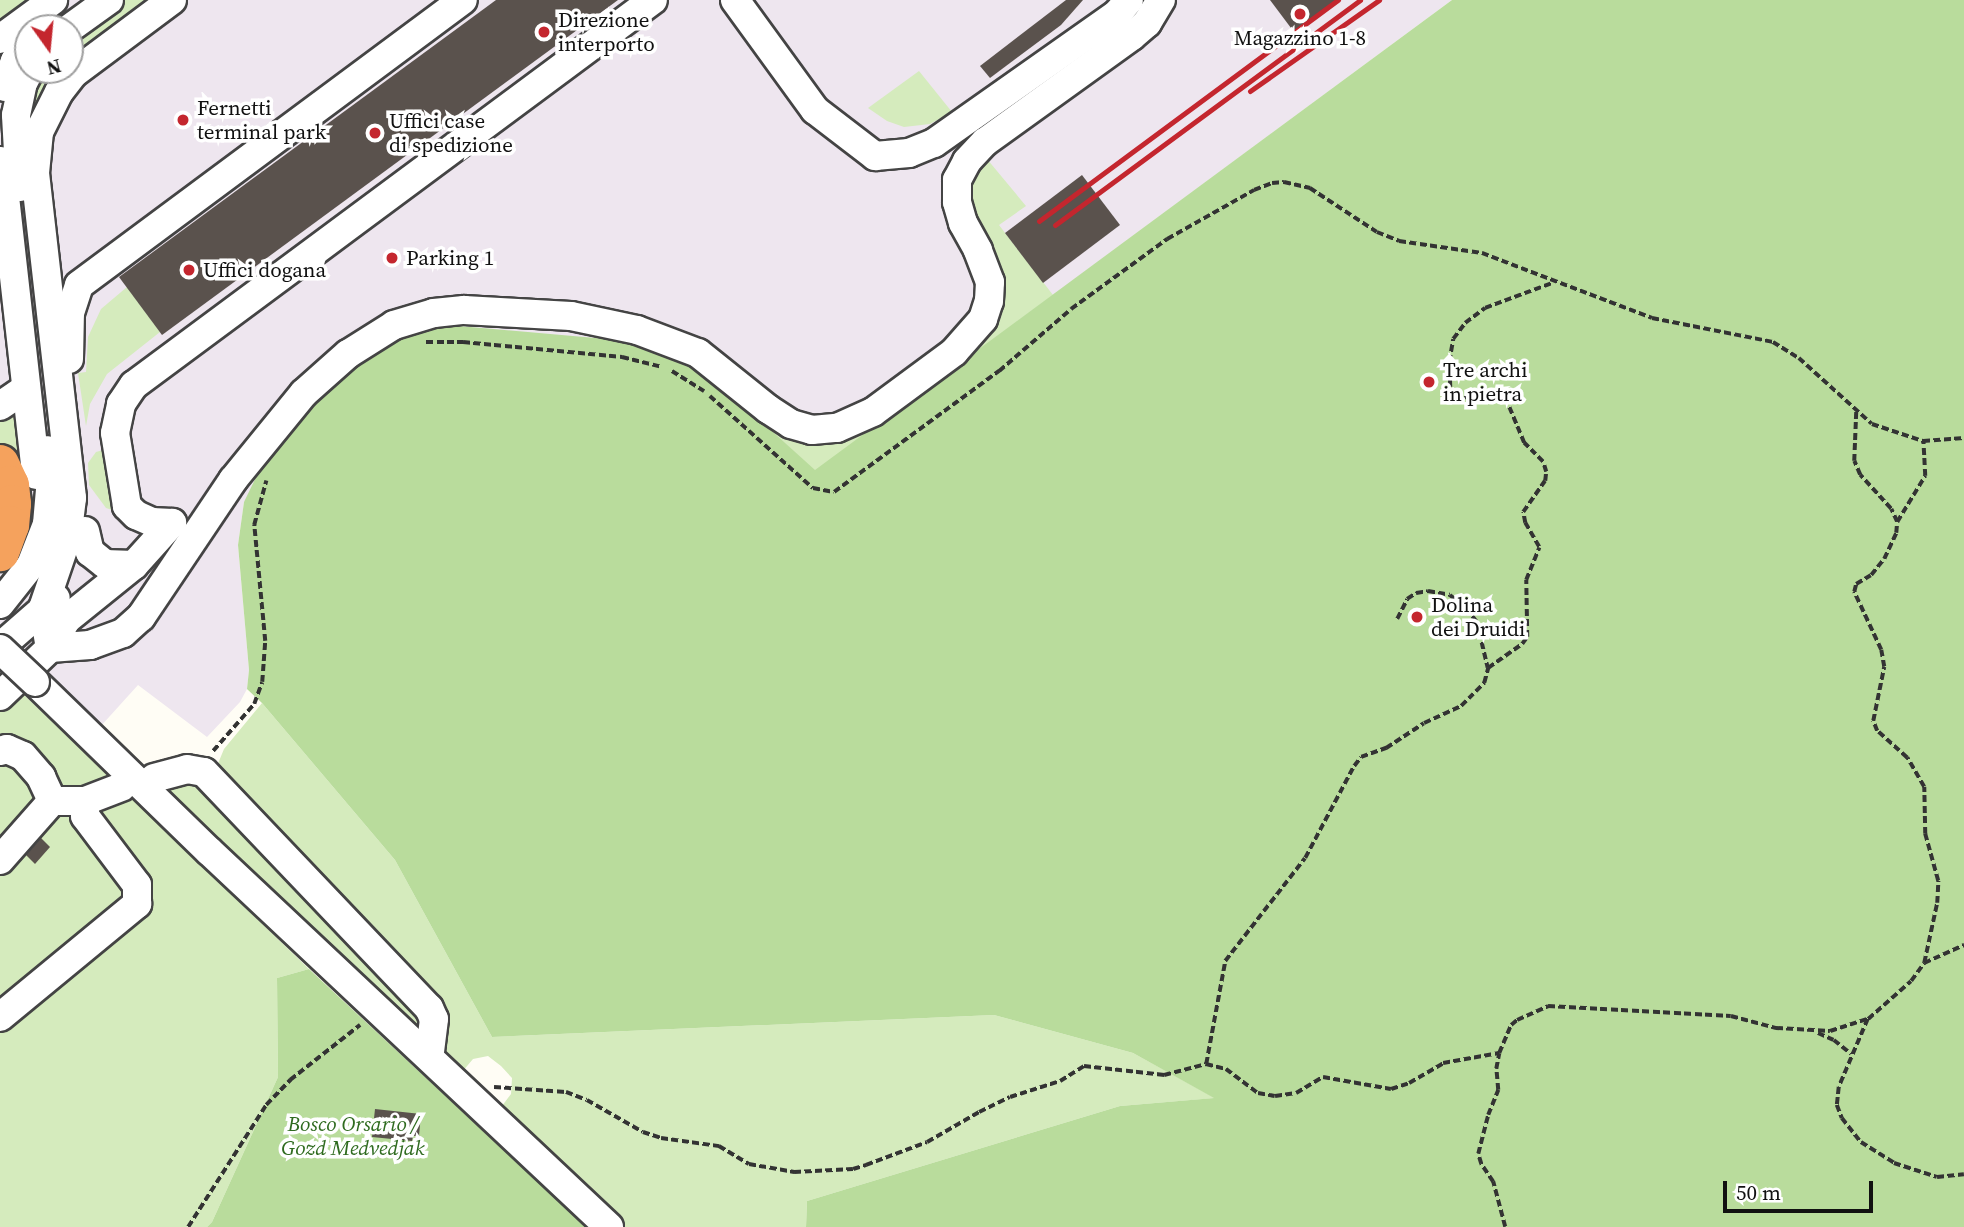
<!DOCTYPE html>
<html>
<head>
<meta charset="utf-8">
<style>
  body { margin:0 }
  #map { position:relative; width:1964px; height:1227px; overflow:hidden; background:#fffdf5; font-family:"Source Serif 4",serif }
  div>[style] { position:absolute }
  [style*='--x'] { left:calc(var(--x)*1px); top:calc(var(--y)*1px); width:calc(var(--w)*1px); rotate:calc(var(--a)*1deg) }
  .industrial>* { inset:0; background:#eee6ef }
  .green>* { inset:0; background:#d5ebbd }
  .forest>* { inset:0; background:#b9dc9c }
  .building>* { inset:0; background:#5a524d }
  .path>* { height:3.5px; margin-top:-1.75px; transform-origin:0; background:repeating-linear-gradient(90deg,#333 0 7px,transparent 0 10.5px) }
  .roads { filter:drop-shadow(2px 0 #444) drop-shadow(-2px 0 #444) drop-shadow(0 2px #444) drop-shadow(0 -2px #444) }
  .minor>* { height:28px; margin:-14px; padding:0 14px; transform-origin:14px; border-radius:14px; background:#fff }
  .highway>* { height:38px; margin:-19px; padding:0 19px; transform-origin:19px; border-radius:19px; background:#f5a25d }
  .rail>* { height:5px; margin:-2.5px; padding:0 2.5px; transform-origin:2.5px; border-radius:2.5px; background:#c4262e }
  .bridges { filter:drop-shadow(2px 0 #444) drop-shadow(-2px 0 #444) drop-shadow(0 2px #444) drop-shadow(0 -2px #444) }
  .minor-bridge>* { height:28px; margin:-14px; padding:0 14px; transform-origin:14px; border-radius:14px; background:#fff }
  .dots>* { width:19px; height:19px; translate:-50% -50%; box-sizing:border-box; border:4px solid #fff; border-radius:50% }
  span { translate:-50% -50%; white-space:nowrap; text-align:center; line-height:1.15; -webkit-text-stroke:7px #fff; paint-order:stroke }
  .poi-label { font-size:21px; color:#111 }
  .left { translate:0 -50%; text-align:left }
  .park-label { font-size:21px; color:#2f6b1f; font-style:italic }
  .north { position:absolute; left:14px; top:14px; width:70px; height:70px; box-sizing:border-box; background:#fff; border:2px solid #a0a0a0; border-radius:50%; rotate:165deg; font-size:19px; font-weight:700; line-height:28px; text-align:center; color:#111 }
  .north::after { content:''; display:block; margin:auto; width:24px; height:32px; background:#c4262e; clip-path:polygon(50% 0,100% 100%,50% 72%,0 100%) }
  .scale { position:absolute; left:1723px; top:1181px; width:150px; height:32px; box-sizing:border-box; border:4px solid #111; border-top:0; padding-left:9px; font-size:21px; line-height:24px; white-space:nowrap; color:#111; -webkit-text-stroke:5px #fff; paint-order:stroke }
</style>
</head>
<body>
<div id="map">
  <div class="industrial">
    <i style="clip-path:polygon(evenodd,27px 0,1452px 0,815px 471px,708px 373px,651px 346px,448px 325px,244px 502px,238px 545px,249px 670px,247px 689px,240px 702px,207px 737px,138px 685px,100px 727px,0 632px,0 20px,27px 0,28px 28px,70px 28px,70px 70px,28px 70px,28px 28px)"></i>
  </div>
  <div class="green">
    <i style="clip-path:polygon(0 0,42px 0,0 31px)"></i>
    <i style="clip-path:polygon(125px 0,153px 0,70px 62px,70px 41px)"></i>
    <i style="clip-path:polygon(40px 70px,62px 70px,32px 125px,24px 112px)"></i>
    <i style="clip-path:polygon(919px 71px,952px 112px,930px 124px,904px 127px,887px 121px,868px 108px)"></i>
    <i style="clip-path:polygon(987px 159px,1026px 206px,999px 225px,1053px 295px,815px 471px,772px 431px,802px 437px,978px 340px,982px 232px,971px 207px,970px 188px,979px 166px)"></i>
    <i style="clip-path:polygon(127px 287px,160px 332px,107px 374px,90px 404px,86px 426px,78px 373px,86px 372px,88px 337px,101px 309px)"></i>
    <i style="clip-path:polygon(16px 412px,27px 469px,0 449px,0 420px)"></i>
    <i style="clip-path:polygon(103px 450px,114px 507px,112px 510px,106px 508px,89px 485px,88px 463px,96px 452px)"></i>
    <i style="clip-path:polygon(18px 689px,309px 969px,277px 978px,278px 1077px,212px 1222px,207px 1227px,0 1227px,0 708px)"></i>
    <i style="clip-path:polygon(262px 703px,395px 860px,492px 1037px,994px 1015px,1133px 1053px,1215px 1098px,1120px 1106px,807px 1201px,806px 1227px,620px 1227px,499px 1110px,511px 1094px,512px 1078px,501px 1066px,488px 1056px,473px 1059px,462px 1072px,442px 1054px,445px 1032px,217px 766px,224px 749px)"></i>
    <i style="clip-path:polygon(177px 783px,204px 789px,419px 1008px,421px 1027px,415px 1029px,162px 786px)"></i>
  </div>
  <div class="forest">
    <i style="clip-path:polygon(1452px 0,1964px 0,1964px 1227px,806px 1227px,807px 1201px,1120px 1106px,1214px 1098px,1133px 1053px,994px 1015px,492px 1037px,395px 860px,262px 703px,247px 689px,249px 670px,238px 545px,244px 502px,261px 467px,319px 395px,353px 365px,405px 332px,448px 325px,618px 340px,651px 346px,708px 373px,815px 470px)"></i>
    <i style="clip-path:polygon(309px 969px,586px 1227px,207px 1227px,212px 1222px,278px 1077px,277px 978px)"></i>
  </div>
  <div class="building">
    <i style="clip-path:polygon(496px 0,618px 0,162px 335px,119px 277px)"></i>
    <i style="clip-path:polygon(1066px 0,1083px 0,1061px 25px,990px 78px,980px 66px)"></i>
    <i style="clip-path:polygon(1270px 0,1338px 0,1294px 32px)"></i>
    <i style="clip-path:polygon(1082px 175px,1120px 225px,1043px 283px,1005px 233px)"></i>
    <i style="clip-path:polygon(41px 838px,50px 847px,35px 864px,26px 855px)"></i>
    <i style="clip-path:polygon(375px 1109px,421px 1114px,419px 1136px,413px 1136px,412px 1141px,372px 1137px)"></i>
  </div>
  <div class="path">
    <i style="--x:426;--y:342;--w:37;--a:0"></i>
    <i style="--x:463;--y:342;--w:160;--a:5.4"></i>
    <i style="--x:622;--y:357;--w:41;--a:14"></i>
    <i style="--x:672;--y:371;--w:38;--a:32"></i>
    <i style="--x:710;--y:396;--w:138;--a:41.8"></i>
    <i style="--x:813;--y:488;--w:21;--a:11"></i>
    <i style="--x:834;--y:492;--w:205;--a:-36.3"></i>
    <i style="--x:999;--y:371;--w:95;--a:-40.7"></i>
    <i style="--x:1071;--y:309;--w:119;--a:-36.1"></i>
    <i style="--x:1167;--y:239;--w:100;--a:-29.4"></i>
    <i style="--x:1254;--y:190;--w:19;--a:-21"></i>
    <i style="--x:1272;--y:183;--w:12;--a:-5"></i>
    <i style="--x:1284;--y:182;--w:27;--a:13"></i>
    <i style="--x:1310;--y:188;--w:80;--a:33.3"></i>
    <i style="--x:1377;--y:232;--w:24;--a:22"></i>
    <i style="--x:1399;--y:241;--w:84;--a:8.2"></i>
    <i style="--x:1482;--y:253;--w:182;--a:20.9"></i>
    <i style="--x:1652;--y:318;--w:123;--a:11.2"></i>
    <i style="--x:1773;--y:342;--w:31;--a:32"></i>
    <i style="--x:1799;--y:358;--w:98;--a:42.1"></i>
    <i style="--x:1872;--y:424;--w:54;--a:18.4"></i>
    <i style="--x:1923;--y:441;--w:41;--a:-4.2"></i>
    <i style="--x:1897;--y:522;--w:54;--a:-58.7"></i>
    <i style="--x:1925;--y:476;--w:35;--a:-93"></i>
    <i style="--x:1397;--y:619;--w:22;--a:-63"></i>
    <i style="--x:1407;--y:599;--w:11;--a:-34"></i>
    <i style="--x:1416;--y:593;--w:12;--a:-9"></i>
    <i style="--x:1428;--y:591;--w:22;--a:10"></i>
    <i style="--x:1450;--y:595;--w:21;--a:39"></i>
    <i style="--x:1466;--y:608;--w:18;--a:52"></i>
    <i style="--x:1477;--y:622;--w:47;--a:76.6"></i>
    <i style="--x:213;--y:751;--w:62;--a:-48.9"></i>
    <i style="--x:254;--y:704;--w:23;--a:-70"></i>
    <i style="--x:262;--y:682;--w:41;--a:-85.8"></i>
    <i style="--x:265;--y:641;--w:117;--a:-95.4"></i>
    <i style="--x:254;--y:525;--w:46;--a:-74.7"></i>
    <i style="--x:1924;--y:963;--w:44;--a:-24.2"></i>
    <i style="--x:1868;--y:1019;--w:74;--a:113.1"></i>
    <i style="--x:1839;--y:1087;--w:18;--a:96"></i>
    <i style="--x:1837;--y:1105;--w:14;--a:69"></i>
    <i style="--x:1842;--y:1118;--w:31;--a:52"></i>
    <i style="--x:1861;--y:1142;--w:39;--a:32"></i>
    <i style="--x:1894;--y:1163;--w:45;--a:18"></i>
    <i style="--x:1937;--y:1177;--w:27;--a:-6"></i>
    <i style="--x:1818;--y:1033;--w:17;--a:24"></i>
    <i style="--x:1834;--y:1040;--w:22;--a:39"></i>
    <i style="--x:1206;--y:1064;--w:21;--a:14"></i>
    <i style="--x:1226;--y:1069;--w:40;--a:37"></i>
    <i style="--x:1258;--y:1093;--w:17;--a:10"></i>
    <i style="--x:1275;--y:1096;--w:21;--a:-8"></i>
    <i style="--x:1296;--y:1093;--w:31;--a:-31"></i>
    <i style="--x:1323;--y:1077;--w:69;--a:10"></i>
    <i style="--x:1391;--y:1089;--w:19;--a:-18"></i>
    <i style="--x:1409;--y:1083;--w:39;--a:-30"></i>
    <i style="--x:1443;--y:1063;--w:57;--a:-10.1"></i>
    <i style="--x:494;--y:1087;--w:72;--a:4"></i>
    <i style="--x:566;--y:1092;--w:22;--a:21"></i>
    <i style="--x:587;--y:1100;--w:64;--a:29.7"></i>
    <i style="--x:643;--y:1132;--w:19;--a:18"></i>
    <i style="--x:661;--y:1138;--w:59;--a:7.9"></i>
    <i style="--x:719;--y:1146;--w:35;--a:31"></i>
    <i style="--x:749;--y:1164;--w:46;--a:10.1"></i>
    <i style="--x:794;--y:1172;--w:59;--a:-2.9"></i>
    <i style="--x:853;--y:1169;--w:14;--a:-17"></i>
    <i style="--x:866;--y:1165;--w:65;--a:-20.7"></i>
    <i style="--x:927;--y:1142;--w:60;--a:-30"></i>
    <i style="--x:979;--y:1112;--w:34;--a:-26"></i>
    <i style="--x:1010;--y:1097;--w:52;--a:-17.7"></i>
    <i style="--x:1060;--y:1081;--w:28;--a:-32"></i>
    <i style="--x:1084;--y:1066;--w:81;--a:6.4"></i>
    <i style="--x:1164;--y:1075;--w:43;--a:-14.7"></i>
    <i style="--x:1206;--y:1064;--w:105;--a:-79.5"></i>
    <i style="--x:1225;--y:961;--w:130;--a:-52.2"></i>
    <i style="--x:1305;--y:858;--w:104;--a:-62"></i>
    <i style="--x:1354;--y:766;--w:11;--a:-52"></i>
    <i style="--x:1361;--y:757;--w:27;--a:-20"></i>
    <i style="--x:1386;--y:748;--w:45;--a:-33.3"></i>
    <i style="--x:1424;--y:723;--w:41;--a:-24.7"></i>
    <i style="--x:1461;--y:706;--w:33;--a:-45"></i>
    <i style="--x:1484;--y:683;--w:16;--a:-75"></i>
    <i style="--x:1488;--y:668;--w:42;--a:-35.2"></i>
    <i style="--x:1522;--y:644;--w:9;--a:-54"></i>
    <i style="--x:1527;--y:637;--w:57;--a:-91"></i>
    <i style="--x:1526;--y:580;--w:35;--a:-68"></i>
    <i style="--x:1539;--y:547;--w:28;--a:-120"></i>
    <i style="--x:1525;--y:523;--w:11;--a:-100"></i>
    <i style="--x:1523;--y:512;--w:38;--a:-55"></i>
    <i style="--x:1545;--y:481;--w:9;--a:-84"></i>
    <i style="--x:1546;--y:472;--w:10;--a:-107"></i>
    <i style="--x:1543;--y:462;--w:27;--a:-135"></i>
    <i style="--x:1524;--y:443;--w:47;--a:-112.7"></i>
    <i style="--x:1506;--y:400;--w:15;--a:-152"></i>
    <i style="--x:1493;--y:393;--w:12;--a:-175"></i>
    <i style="--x:1481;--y:392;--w:20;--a:160"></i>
    <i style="--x:1462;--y:399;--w:8;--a:-166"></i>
    <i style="--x:1454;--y:397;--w:11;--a:-112"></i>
    <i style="--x:1450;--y:387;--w:25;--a:-92"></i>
    <i style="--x:1449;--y:362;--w:23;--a:-80"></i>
    <i style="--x:1453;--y:339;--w:20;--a:-53"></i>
    <i style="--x:1465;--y:323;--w:25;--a:-37"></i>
    <i style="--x:1485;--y:308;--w:72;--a:-20.5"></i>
    <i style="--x:188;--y:1227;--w:145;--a:-57.4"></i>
    <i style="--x:266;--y:1105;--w:35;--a:-46"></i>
    <i style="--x:290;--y:1080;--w:89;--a:-38.2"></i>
    <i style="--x:1505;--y:1227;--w:47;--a:-104.9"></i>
    <i style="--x:1493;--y:1182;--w:22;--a:-124"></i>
    <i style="--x:1481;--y:1164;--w:10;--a:-107"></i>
    <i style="--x:1478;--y:1154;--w:40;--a:-75.6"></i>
    <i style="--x:1488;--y:1115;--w:27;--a:-68"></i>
    <i style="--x:1498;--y:1090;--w:21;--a:-95"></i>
    <i style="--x:1496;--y:1069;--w:16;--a:-79"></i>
    <i style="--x:1499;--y:1053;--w:30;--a:-67"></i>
    <i style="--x:1511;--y:1025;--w:8;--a:-40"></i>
    <i style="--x:1517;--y:1020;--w:34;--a:-24"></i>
    <i style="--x:1548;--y:1006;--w:183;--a:3.1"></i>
    <i style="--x:1731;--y:1016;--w:47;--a:14.9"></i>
    <i style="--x:1776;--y:1028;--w:54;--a:3.2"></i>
    <i style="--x:1830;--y:1031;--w:40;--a:-18"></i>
    <i style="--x:1868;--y:1019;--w:57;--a:-41.5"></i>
    <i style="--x:1911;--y:981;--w:22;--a:-54"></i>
    <i style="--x:1924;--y:963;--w:61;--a:-77.8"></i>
    <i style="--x:1937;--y:903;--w:22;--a:-87"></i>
    <i style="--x:1938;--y:881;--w:49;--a:-105.5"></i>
    <i style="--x:1925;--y:834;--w:47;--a:-91.2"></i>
    <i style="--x:1924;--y:787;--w:34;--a:-120"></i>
    <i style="--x:1907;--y:758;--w:40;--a:-138"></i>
    <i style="--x:1877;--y:731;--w:11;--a:-112"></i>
    <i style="--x:1873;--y:721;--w:55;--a:-78.5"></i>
    <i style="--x:1884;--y:667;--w:17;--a:-100"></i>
    <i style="--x:1881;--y:650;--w:64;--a:-115"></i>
    <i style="--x:1854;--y:592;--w:8;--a:-76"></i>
    <i style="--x:1856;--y:584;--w:17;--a:-31"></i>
    <i style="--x:1871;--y:575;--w:21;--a:-51"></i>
    <i style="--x:1884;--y:559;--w:29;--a:-65"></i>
    <i style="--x:1896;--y:533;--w:11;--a:-85"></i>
    <i style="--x:1897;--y:522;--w:14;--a:-115"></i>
    <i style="--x:1891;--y:509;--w:46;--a:-132.4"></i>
    <i style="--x:1860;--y:475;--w:15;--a:-113"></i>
    <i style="--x:1854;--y:461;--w:49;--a:-87.7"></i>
  </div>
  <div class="roads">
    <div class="minor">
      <i style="--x:172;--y:0;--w:122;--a:143.3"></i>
      <i style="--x:74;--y:73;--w:24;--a:128"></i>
      <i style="--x:59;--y:92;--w:45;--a:116.6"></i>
      <i style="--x:39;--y:132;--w:41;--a:95.6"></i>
      <i style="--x:35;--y:173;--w:327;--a:83.5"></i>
      <i style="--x:72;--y:498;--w:40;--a:97.1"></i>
      <i style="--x:67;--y:538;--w:74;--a:108.9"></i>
      <i style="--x:43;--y:608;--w:41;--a:80.1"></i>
      <i style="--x:50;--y:648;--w:34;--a:-60"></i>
      <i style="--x:67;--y:619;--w:86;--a:-38.9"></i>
      <i style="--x:134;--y:565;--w:57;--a:-47.9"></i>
      <i style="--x:735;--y:0;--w:136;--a:54"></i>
      <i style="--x:815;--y:110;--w:76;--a:37.5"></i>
      <i style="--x:875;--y:156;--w:34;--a:-5"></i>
      <i style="--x:909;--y:153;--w:27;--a:-22"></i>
      <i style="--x:934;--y:143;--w:224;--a:-35.2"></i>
      <i style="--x:1117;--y:14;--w:18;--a:-49"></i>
      <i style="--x:70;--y:28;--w:48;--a:-35.7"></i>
      <i style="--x:0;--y:39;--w:66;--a:-36.3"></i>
      <i style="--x:5;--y:87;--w:28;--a:-69"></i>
      <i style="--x:15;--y:61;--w:22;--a:-54"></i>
      <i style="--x:1;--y:161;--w:316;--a:83.6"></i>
      <i style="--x:20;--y:187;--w:72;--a:-93.2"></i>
      <i style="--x:16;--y:115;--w:33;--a:-78"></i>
      <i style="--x:23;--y:83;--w:15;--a:-62"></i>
      <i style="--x:69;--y:359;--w:46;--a:-88.8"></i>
      <i style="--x:70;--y:313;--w:29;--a:-72"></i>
      <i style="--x:79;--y:285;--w:478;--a:-36.6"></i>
      <i style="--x:0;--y:406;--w:30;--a:-34"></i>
      <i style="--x:172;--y:523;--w:20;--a:-177"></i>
      <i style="--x:152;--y:522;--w:17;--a:-156"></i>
      <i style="--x:136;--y:515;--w:13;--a:-135"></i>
      <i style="--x:127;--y:506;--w:74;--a:-99.3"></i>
      <i style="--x:115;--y:433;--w:30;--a:-78"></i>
      <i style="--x:121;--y:404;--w:23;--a:-56"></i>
      <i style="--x:134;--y:385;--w:646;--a:-36.57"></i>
      <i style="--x:85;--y:531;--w:22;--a:77"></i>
      <i style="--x:90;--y:552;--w:19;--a:39"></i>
      <i style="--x:105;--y:564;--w:29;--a:2"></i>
      <i style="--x:0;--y:604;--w:50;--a:-51.5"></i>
      <i style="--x:31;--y:565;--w:44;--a:-68.7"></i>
      <i style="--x:47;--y:524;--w:46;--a:-85"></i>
      <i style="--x:51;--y:478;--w:28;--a:-96"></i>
      <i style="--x:0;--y:647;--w:74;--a:-41.2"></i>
      <i style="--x:35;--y:682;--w:243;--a:44.2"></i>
      <i style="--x:209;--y:851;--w:549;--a:43.23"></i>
      <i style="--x:0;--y:696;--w:69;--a:-43.8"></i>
      <i style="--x:50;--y:648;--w:40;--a:-4.3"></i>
      <i style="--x:90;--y:645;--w:35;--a:-20"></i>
      <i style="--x:123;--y:633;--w:24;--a:-42"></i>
      <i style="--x:141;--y:617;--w:165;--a:-56.1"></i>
      <i style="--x:233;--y:480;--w:112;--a:-50.8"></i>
      <i style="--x:304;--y:393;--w:59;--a:-41.6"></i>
      <i style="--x:348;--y:354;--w:54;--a:-32.2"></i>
      <i style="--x:394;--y:325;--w:42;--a:-16.7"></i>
      <i style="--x:434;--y:313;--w:30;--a:-6"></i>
      <i style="--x:464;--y:310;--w:107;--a:3.2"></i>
      <i style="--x:571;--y:316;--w:67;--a:12"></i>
      <i style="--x:637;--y:330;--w:65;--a:20.7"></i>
      <i style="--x:698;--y:353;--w:90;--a:38.7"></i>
      <i style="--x:768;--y:409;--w:27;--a:33"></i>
      <i style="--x:791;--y:424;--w:22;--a:16"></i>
      <i style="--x:812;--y:430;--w:25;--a:-5"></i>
      <i style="--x:837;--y:428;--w:39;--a:-24"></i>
      <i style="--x:873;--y:412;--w:101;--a:-36.5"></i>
      <i style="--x:954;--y:352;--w:44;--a:-48.7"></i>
      <i style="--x:983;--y:319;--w:19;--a:-72"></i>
      <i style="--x:989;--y:301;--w:19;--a:-87"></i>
      <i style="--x:990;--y:282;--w:34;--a:-111"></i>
      <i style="--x:978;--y:250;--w:31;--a:-119"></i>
      <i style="--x:963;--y:223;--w:22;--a:-106"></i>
      <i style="--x:957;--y:202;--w:22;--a:-90"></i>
      <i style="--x:957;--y:180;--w:21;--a:-62"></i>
      <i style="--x:967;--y:161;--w:26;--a:-47"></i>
      <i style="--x:985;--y:142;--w:181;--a:-35.8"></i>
      <i style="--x:1132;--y:36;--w:20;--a:-41"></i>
      <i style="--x:1147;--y:23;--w:27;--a:-59"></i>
      <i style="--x:0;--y:751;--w:7;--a:-16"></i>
      <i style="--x:7;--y:749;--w:17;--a:24"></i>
      <i style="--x:23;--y:756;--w:28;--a:49"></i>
      <i style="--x:41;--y:777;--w:26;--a:65"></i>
      <i style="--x:154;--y:778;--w:34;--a:-15"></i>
      <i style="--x:187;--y:769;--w:17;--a:10"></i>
      <i style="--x:204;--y:772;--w:326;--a:46.4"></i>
      <i style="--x:429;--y:1008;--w:12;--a:66"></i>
      <i style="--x:434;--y:1019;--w:38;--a:97"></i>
      <i style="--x:0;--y:860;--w:79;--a:-48.6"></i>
      <i style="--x:52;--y:801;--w:33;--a:0"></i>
      <i style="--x:85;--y:801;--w:39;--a:-21"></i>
      <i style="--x:0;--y:1017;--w:178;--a:-39.5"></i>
      <i style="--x:137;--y:904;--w:19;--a:-90"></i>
      <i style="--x:137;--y:885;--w:86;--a:-127"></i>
      <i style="--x:85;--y:816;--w:15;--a:-90"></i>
    </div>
    <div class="highway">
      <i style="--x:0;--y:464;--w:23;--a:65"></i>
      <i style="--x:10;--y:485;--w:19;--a:84"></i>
      <i style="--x:12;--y:504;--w:21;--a:95"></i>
      <i style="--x:10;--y:525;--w:29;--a:110"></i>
    </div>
  </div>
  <div class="rail">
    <i style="--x:1250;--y:91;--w:158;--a:-35.2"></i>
    <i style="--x:1039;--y:221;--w:372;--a:-36.5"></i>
    <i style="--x:1055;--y:225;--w:379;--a:-36.4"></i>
  </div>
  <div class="bridges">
    <div class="minor-bridge">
      <i style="--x:0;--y:649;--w:48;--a:43.3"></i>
    </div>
  </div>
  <div class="dots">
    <i style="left:1300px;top:14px;background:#c4262e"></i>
    <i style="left:544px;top:32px;background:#c4262e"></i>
    <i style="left:183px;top:120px;background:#c4262e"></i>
    <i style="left:375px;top:133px;background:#c4262e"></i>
    <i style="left:392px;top:258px;background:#c4262e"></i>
    <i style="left:189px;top:270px;background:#c4262e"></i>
    <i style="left:1429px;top:382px;background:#c4262e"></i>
    <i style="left:1417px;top:617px;background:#c4262e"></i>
  </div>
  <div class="poi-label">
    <span class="left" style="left:558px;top:32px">Direzione<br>interporto</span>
    <span style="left:1300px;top:38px">Magazzino 1-8</span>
    <span class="left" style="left:197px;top:120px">Fernetti<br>terminal park</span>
    <span class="left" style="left:389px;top:133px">Uffici case<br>di spedizione</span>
    <span class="left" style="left:406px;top:258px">Parking 1</span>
    <span class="left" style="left:203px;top:270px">Uffici dogana</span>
    <span class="left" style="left:1443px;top:382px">Tre archi<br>in pietra</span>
    <span class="left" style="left:1431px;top:617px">Dolina<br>dei Druidi</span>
  </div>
  <div class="park-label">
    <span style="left:353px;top:1136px">Bosco Orsario /<br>Gozd Medvedjak</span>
  </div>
  <div class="north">N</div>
  <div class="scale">50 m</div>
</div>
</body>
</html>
